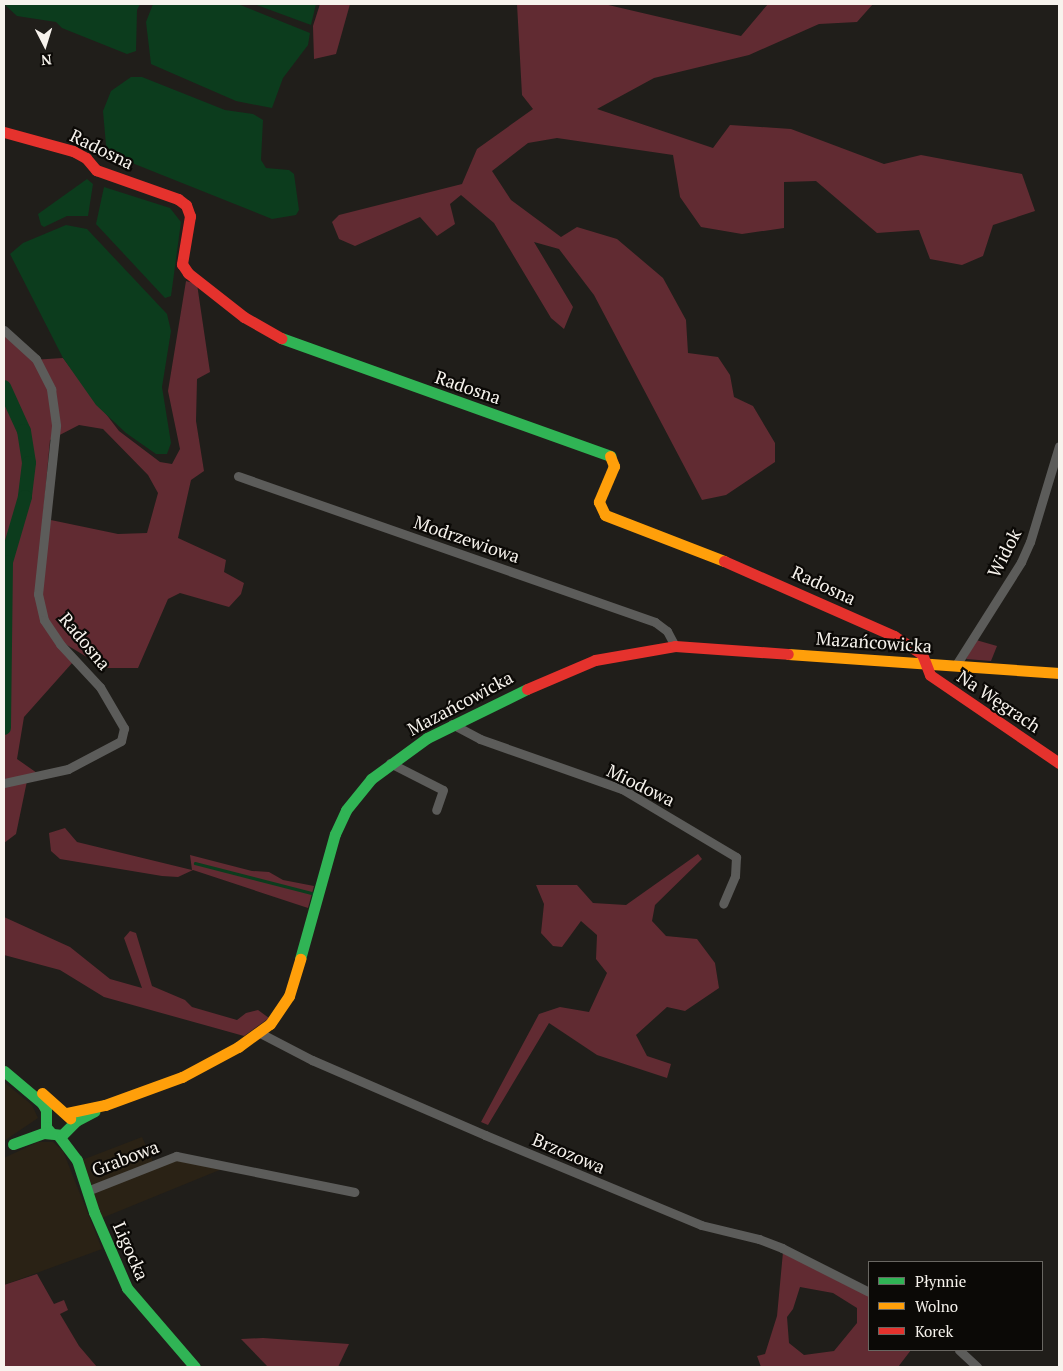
<!DOCTYPE html>
<html>
<head>
<meta charset="utf-8">
<style>
  body { margin:0 }
  #map { position:relative; width:1063px; height:1371px; overflow:hidden; background:#201e1a; font-family:"PT Serif",serif }
  div>[style] { position:absolute }
  [style*='--x'] { left:calc(var(--x)*1px); top:calc(var(--y)*1px); width:calc(var(--w)*1px); rotate:calc(var(--a)*1deg) }
  .built>* { inset:0; background:#2a2215 }
  .green>* { inset:0; background:#612b32 }
  .water>* { inset:0; background:#0c3c1d }
  .stream>* { height:2.5px; margin:-1.25px; padding:0 1.25px; transform-origin:1.25px; border-radius:1.25px; background:#0c3c1d }
  .river>* { height:14px; margin:-7px; padding:0 7px; transform-origin:7px; border-radius:7px; background:#0c3c1d }
  .street>* { height:9px; margin:-4.5px; padding:0 4.5px; transform-origin:4.5px; border-radius:4.5px; background:#5c5c5a }
  .fast>* { height:11px; margin:-5.5px; padding:0 5.5px; transform-origin:5.5px; border-radius:5.5px; background:#30b455 }
  .slow>* { height:11px; margin:-5.5px; padding:0 5.5px; transform-origin:5.5px; border-radius:5.5px; background:#ff9f0a }
  .jam>* { height:11px; margin:-5.5px; padding:0 5.5px; transform-origin:5.5px; border-radius:5.5px; background:#e5322d }
  span { translate:-50% -50%; white-space:nowrap; text-align:center; line-height:1.15; -webkit-text-stroke:4.5px #0b0906; paint-order:stroke }
  .street-label { font-size:18px; color:#f7f3ed }
  .frame { position:absolute; inset:0; border:5px solid #f7f3ed; pointer-events:none }
  .legend { position:absolute; left:868px; top:1261px; width:175px; height:90px; box-sizing:border-box; background:#0b0906; border:1px solid #696762; margin:0; padding:6px 9px; list-style:none; font-size:15px; color:#f7f3ed }
  .legend li { display:flex; align-items:center; gap:10px; height:25px }
  .legend b { width:25px; border:1px solid #696762 }
  .north { position:absolute; left:20px; top:20px; width:50px; height:50px; -webkit-text-stroke:4px #0b0906; paint-order:stroke; rotate:175deg; font-size:14px; font-weight:700; line-height:20px; text-align:center; color:#f7f3ed }
  .north::after { content:''; display:block; margin:auto; width:18px; height:22px; background:#f7f3ed; clip-path:polygon(50% 0,100% 100%,50% 72%,0 100%) }
</style>
</head>
<body>
<div id="map">
  <div class="built">
    <i style="clip-path:polygon(4px 1082px,32px 1105px,38px 1118px,4px 1141px)"></i>
    <i style="clip-path:polygon(142px 1137px,153px 1162px,90px 1188px,82px 1160px)"></i>
    <i style="clip-path:polygon(38px 1142px,53px 1142px,63px 1151px,102px 1249px,4px 1285px,4px 1158px)"></i>
    <i style="clip-path:polygon(175px 1159px,222px 1169px,102px 1218px,92px 1192px)"></i>
  </div>
  <div class="green">
    <i style="clip-path:polygon(320px 4px,350px 4px,336px 54px,314px 59px,313px 26px)"></i>
    <i style="clip-path:polygon(517px 4px,604px 4px,741px 36px,768px 4px,873px 4px,857px 22px,819px 24px,749px 55px,654px 78px,597px 109px,713px 148px,730px 125px,791px 129px,884px 164px,921px 155px,1022px 174px,1035px 211px,993px 225px,983px 256px,962px 265px,930px 259px,919px 230px,877px 233px,816px 181px,784px 182px,784px 228px,742px 234px,701px 227px,680px 197px,673px 155px,557px 138px,528px 143px,492px 171px,511px 200px,561px 237px,577px 227px,617px 239px,663px 278px,686px 320px,688px 353px,718px 357px,730px 375px,734px 397px,753px 406px,775px 443px,775px 462px,726px 495px,702px 500px,594px 295px,559px 249px,534px 242px,573px 307px,564px 329px,551px 318px,494px 223px,461px 195px,450px 204px,455px 224px,437px 236px,420px 217px,355px 246px,339px 239px,332px 222px,339px 215px,462px 184px,477px 149px,533px 109px,522px 95px)"></i>
    <i style="clip-path:polygon(186px 281px,197px 284px,210px 372px,197px 379px,196px 421px,204px 471px,191px 480px,178px 538px,226px 560px,224px 572px,244px 583px,241px 594px,229px 607px,180px 593px,168px 599px,138px 668px,105px 668px,62px 642px,47px 618px,40px 593px,46px 519px,118px 534px,147px 533px,158px 493px,148px 475px,103px 429px,79px 425px,50px 440px,36px 593px,42px 620px,73px 662px,24px 717px,17px 759px,37px 773px,4px 781px,4px 334px,32px 360px,63px 358px,119px 431px,160px 462px,172px 464px,180px 449px,168px 391px)"></i>
    <i style="clip-path:polygon(976px 640px,997px 646px,991px 661px,966px 659px)"></i>
    <i style="clip-path:polygon(27px 781px,16px 834px,4px 843px,4px 786px)"></i>
    <i style="clip-path:polygon(65px 828px,77px 842px,192px 870px,190px 855px,252px 871px,269px 872px,283px 880px,314px 886px,308px 908px,193px 870px,178px 877px,162px 876px,60px 859px,51px 851px,49px 833px)"></i>
    <i style="clip-path:polygon(698px 854px,702px 859px,655px 905px,652px 921px,666px 936px,697px 939px,715px 963px,719px 988px,685px 1011px,667px 1007px,636px 1035px,647px 1056px,671px 1064px,667px 1078px,597px 1055px,549px 1023px,488px 1125px,481px 1122px,539px 1014px,560px 1007px,589px 1012px,607px 973px,596px 959px,597px 935px,581px 921px,562px 947px,553px 946px,541px 933px,544px 904px,536px 885px,577px 885px,593px 903px,626px 905px)"></i>
    <i style="clip-path:polygon(4px 917px,70px 947px,110px 979px,142px 988px,124px 938px,130px 931px,136px 933px,152px 986px,185px 1000px,192px 1007px,237px 1020px,246px 1013px,258px 1010px,269px 1018px,244px 1036px,104px 997px,60px 970px,4px 955px)"></i>
    <i style="clip-path:polygon(evenodd,783px 1252px,869px 1296px,869px 1350px,911px 1350px,898px 1367px,761px 1367px,757px 1356px,765px 1354px,777px 1316px,783px 1252px,800px 1287px,833px 1293px,857px 1308px,857px 1323px,834px 1351px,804px 1355px,789px 1343px,787px 1317px,793px 1309px,800px 1287px)"></i>
    <i style="clip-path:polygon(37px 1274px,54px 1304px,64px 1300px,68px 1310px,60px 1314px,79px 1346px,97px 1367px,4px 1367px,4px 1285px)"></i>
    <i style="clip-path:polygon(263px 1338px,349px 1344px,338px 1367px,268px 1367px,241px 1339px)"></i>
  </div>
  <div class="water">
    <i style="clip-path:polygon(4px 4px,140px 4px,137px 10px,136px 51px,127px 54px,62px 28px,56px 22px,17px 16px)"></i>
    <i style="clip-path:polygon(153px 4px,238px 4px,310px 33px,308px 45px,283px 78px,272px 108px,236px 101px,151px 64px,146px 22px)"></i>
    <i style="clip-path:polygon(254px 4px,316px 4px,311px 25px)"></i>
    <i style="clip-path:polygon(131px 77px,142px 77px,225px 110px,253px 114px,263px 120px,261px 160px,266px 168px,289px 170px,294px 174px,299px 210px,296px 215px,272px 219px,112px 155px,106px 145px,103px 111px,111px 91px)"></i>
    <i style="clip-path:polygon(87px 179px,93px 184px,88px 216px,67px 216px,44px 227px,41px 225px,38px 214px)"></i>
    <i style="clip-path:polygon(104px 187px,170px 208px,181px 222px,171px 296px,165px 298px,96px 224px)"></i>
    <i style="clip-path:polygon(66px 225px,87px 229px,167px 314px,171px 331px,162px 387px,171px 443px,167px 454px,156px 454px,126px 433px,96px 405px,63px 358px,10px 254px,23px 243px)"></i>
  </div>
  <div class="stream">
    <i style="--x:195;--y:863;--w:121;--a:14.4"></i>
  </div>
  <div class="river">
    <i style="--x:4;--y:387;--w:48;--a:65.6"></i>
    <i style="--x:24;--y:431;--w:32;--a:81"></i>
    <i style="--x:29;--y:463;--w:34;--a:97"></i>
    <i style="--x:25;--y:497;--w:68;--a:106.3"></i>
    <i style="--x:6;--y:562;--w:166;--a:90.7"></i>
  </div>
  <div class="street">
    <i style="--x:4;--y:330;--w:43;--a:42.2"></i>
    <i style="--x:36;--y:359;--w:34;--a:63"></i>
    <i style="--x:51;--y:389;--w:37;--a:82"></i>
    <i style="--x:56;--y:426;--w:169;--a:96.1"></i>
    <i style="--x:38;--y:594;--w:27;--a:77"></i>
    <i style="--x:44;--y:620;--w:29;--a:56"></i>
    <i style="--x:60;--y:644;--w:59;--a:47.1"></i>
    <i style="--x:100;--y:687;--w:48;--a:59.7"></i>
    <i style="--x:124;--y:728;--w:13;--a:103"></i>
    <i style="--x:121;--y:741;--w:60;--a:152.2"></i>
    <i style="--x:68;--y:769;--w:66;--a:167.7"></i>
    <i style="--x:238;--y:476;--w:442;--a:19.3"></i>
    <i style="--x:655;--y:622;--w:15;--a:37"></i>
    <i style="--x:667;--y:631;--w:17;--a:62"></i>
    <i style="--x:956;--y:665;--w:122;--a:-57.7"></i>
    <i style="--x:1021;--y:562;--w:22;--a:-66"></i>
    <i style="--x:1030;--y:542;--w:100;--a:-73.2"></i>
    <i style="--x:452;--y:724;--w:32;--a:28"></i>
    <i style="--x:480;--y:739;--w:151;--a:19.4"></i>
    <i style="--x:622;--y:789;--w:133;--a:30.8"></i>
    <i style="--x:736;--y:857;--w:19;--a:93"></i>
    <i style="--x:735;--y:876;--w:30;--a:113"></i>
    <i style="--x:390;--y:763;--w:59;--a:27"></i>
    <i style="--x:443;--y:790;--w:21;--a:109"></i>
    <i style="--x:260;--y:1033;--w:59;--a:27.4"></i>
    <i style="--x:312;--y:1060;--w:189;--a:23.4"></i>
    <i style="--x:485;--y:1135;--w:234;--a:22.6"></i>
    <i style="--x:701;--y:1225;--w:60;--a:13.6"></i>
    <i style="--x:759;--y:1239;--w:25;--a:21"></i>
    <i style="--x:782;--y:1248;--w:97;--a:26.8"></i>
    <i style="--x:87;--y:1191;--w:96;--a:-21.5"></i>
    <i style="--x:176;--y:1156;--w:182;--a:11.4"></i>
    <i style="--x:959;--y:1350;--w:25;--a:43"></i>
  </div>
  <div class="fast">
    <i style="--x:281;--y:338;--w:350;--a:19.7"></i>
    <i style="--x:300;--y:959;--w:130;--a:-74.4"></i>
    <i style="--x:335;--y:834;--w:26;--a:-65"></i>
    <i style="--x:346;--y:810;--w:40;--a:-51"></i>
    <i style="--x:371;--y:779;--w:69;--a:-36.2"></i>
    <i style="--x:427;--y:738;--w:111;--a:-26.1"></i>
    <i style="--x:4;--y:1071;--w:50;--a:40.1"></i>
    <i style="--x:42;--y:1103;--w:8;--a:60"></i>
    <i style="--x:46;--y:1110;--w:17;--a:90"></i>
    <i style="--x:46;--y:1127;--w:8;--a:50"></i>
    <i style="--x:58;--y:1135;--w:31;--a:53"></i>
    <i style="--x:77;--y:1160;--w:55;--a:71.9"></i>
    <i style="--x:94;--y:1212;--w:83;--a:66.5"></i>
    <i style="--x:127;--y:1288;--w:104;--a:49.3"></i>
    <i style="--x:13;--y:1144;--w:33;--a:-20"></i>
    <i style="--x:44;--y:1133;--w:18;--a:6"></i>
    <i style="--x:62;--y:1135;--w:20;--a:-45"></i>
    <i style="--x:76;--y:1121;--w:21;--a:-28"></i>
  </div>
  <div class="slow">
    <i style="--x:610;--y:456;--w:11;--a:68"></i>
    <i style="--x:614;--y:466;--w:39;--a:113"></i>
    <i style="--x:599;--y:502;--w:14;--a:65"></i>
    <i style="--x:605;--y:515;--w:128;--a:21.1"></i>
    <i style="--x:788;--y:654;--w:272;--a:4"></i>
    <i style="--x:42;--y:1093;--w:38;--a:42"></i>
    <i style="--x:67;--y:1113;--w:39;--a:-12"></i>
    <i style="--x:105;--y:1105;--w:82;--a:-20"></i>
    <i style="--x:182;--y:1077;--w:64;--a:-28.2"></i>
    <i style="--x:238;--y:1047;--w:39;--a:-36"></i>
    <i style="--x:270;--y:1024;--w:34;--a:-56"></i>
    <i style="--x:289;--y:996;--w:39;--a:-73"></i>
  </div>
  <div class="jam">
    <i style="--x:4;--y:132;--w:72;--a:15.4"></i>
    <i style="--x:73;--y:151;--w:15;--a:28"></i>
    <i style="--x:86;--y:158;--w:16;--a:50"></i>
    <i style="--x:96;--y:170;--w:87;--a:19.5"></i>
    <i style="--x:178;--y:199;--w:10;--a:37"></i>
    <i style="--x:186;--y:205;--w:12;--a:70"></i>
    <i style="--x:190;--y:216;--w:49;--a:99.5"></i>
    <i style="--x:182;--y:264;--w:11;--a:56"></i>
    <i style="--x:188;--y:273;--w:71;--a:38.2"></i>
    <i style="--x:244;--y:317;--w:43;--a:29.6"></i>
    <i style="--x:724;--y:561;--w:186;--a:23.8"></i>
    <i style="--x:894;--y:636;--w:33;--a:33"></i>
    <i style="--x:922;--y:654;--w:22;--a:69"></i>
    <i style="--x:930;--y:675;--w:156;--a:34.3"></i>
    <i style="--x:527;--y:689;--w:74;--a:-23.1"></i>
    <i style="--x:595;--y:660;--w:81;--a:-9.9"></i>
    <i style="--x:675;--y:646;--w:113;--a:4"></i>
  </div>
  <div class="street-label">
    <span style="left:102px;top:149px;rotate:26deg">Radosna</span>
    <span style="left:468px;top:387px;rotate:19deg">Radosna</span>
    <span style="left:467px;top:539px;rotate:19deg">Modrzewiowa</span>
    <span style="left:1004px;top:553px;rotate:-63deg">Widok</span>
    <span style="left:824px;top:585px;rotate:25deg">Radosna</span>
    <span style="left:85px;top:641px;rotate:50deg">Radosna</span>
    <span style="left:874px;top:642px;rotate:4deg">Mazańcowicka</span>
    <span style="left:999px;top:701px;rotate:34deg">Na Węgrach</span>
    <span style="left:460px;top:703px;rotate:-28deg">Mazańcowicka</span>
    <span style="left:641px;top:785px;rotate:26deg">Miodowa</span>
    <span style="left:569px;top:1153px;rotate:23deg">Brzozowa</span>
    <span style="left:125px;top:1158px;rotate:-21deg">Grabowa</span>
    <span style="left:131px;top:1251px;rotate:66deg">Ligocka</span>
  </div>
  <div class="frame"></div>
  <ul class="legend">
  <li><b style="height:6px;background:#30b455"></b>Płynnie</li>
  <li><b style="height:6px;background:#ff9f0a"></b>Wolno</li>
  <li><b style="height:6px;background:#e5322d"></b>Korek</li>
  </ul>
  <div class="north">N</div>
</div>
</body>
</html>
